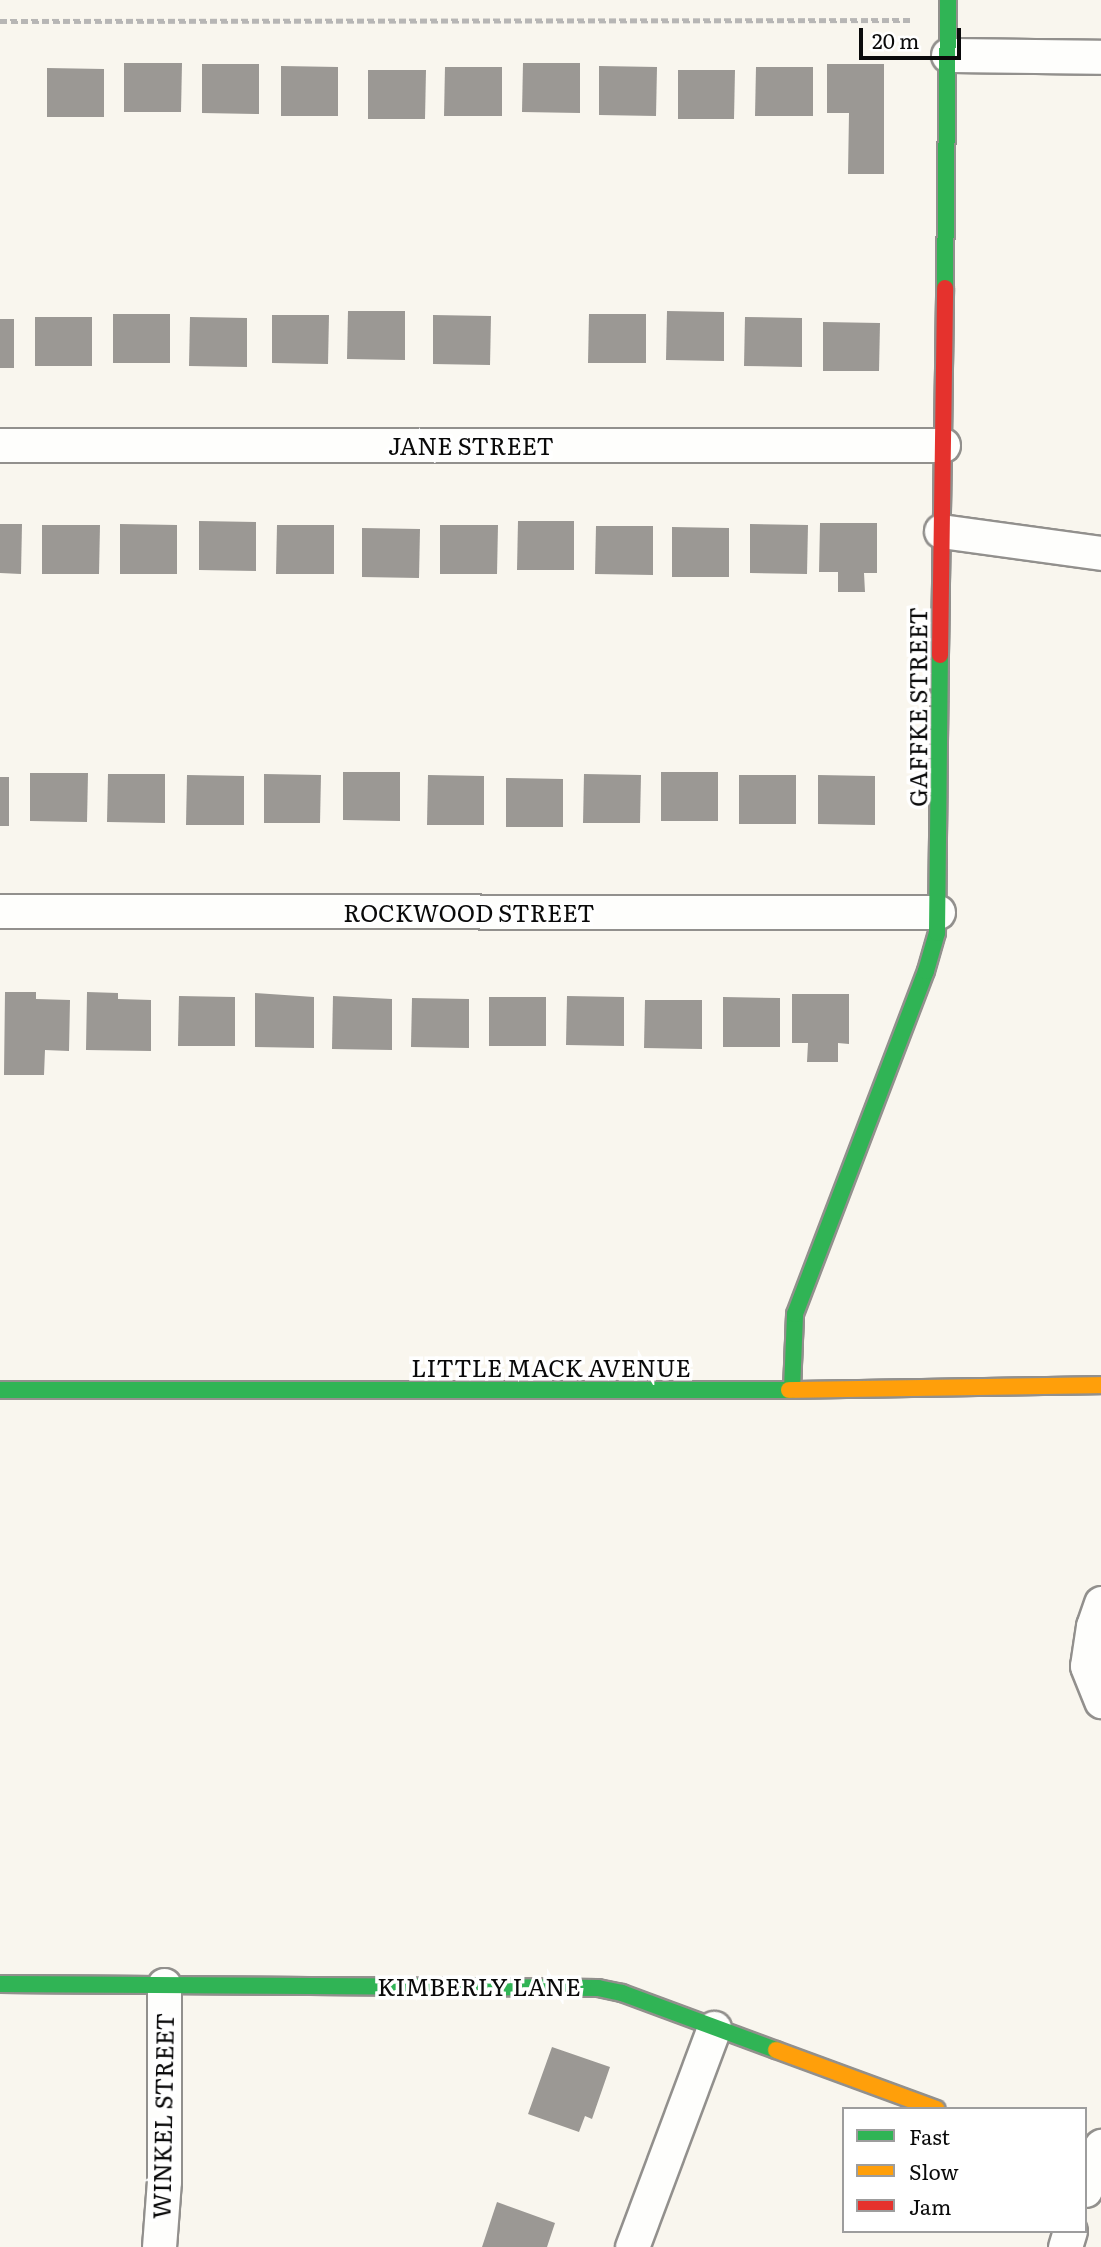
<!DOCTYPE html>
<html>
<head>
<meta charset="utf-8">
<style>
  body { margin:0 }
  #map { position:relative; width:1101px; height:2247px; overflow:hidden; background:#f9f6ee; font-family:Literata,serif }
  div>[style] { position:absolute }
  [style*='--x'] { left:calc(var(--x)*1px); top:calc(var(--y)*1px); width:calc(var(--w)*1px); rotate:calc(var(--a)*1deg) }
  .building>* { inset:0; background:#9b9894 }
  .path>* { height:4.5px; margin-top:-2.25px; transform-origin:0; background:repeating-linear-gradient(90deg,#b7b6b5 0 7px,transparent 0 10.5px) }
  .roads { filter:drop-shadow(2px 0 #92908d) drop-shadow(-2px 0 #92908d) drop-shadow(0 2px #92908d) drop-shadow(0 -2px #92908d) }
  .street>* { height:33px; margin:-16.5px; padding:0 16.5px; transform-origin:16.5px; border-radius:16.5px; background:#fefefc }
  .fast>* { height:16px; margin:-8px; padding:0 8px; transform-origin:8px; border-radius:8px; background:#30b455 }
  .slow>* { height:16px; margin:-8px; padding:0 8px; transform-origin:8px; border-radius:8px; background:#ff9f0a }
  .jam>* { height:16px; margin:-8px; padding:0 8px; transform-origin:8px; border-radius:8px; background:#e5322d }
  span { translate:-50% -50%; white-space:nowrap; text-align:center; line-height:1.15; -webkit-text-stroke:7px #fff; paint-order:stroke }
  .street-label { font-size:24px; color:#0a0a0a }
  .legend { position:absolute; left:842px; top:2107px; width:245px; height:126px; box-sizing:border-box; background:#fff; border:2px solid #9d9d9d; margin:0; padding:9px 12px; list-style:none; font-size:21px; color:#0a0a0a }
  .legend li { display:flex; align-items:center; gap:14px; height:35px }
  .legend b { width:35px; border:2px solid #9d9d9d }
  .scale { position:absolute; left:859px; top:28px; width:102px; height:32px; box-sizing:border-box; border:4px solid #0a0a0a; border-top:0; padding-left:9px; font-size:21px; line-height:24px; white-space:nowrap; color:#0a0a0a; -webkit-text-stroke:5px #fff; paint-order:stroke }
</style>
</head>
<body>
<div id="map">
  <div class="building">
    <i style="clip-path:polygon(124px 63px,182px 63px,181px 112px,124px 112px)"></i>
    <i style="clip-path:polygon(523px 63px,580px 63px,580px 113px,522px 112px)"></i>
    <i style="clip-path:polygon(202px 64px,259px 64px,259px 114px,202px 113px)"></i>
    <i style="clip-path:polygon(827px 64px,884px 64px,884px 174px,848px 174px,849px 113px,827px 113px)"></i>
    <i style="clip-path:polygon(281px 66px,338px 67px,338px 116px,281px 116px)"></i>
    <i style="clip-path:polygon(599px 66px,657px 67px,656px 116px,599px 115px)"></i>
    <i style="clip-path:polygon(445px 67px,502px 67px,502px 116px,444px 116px)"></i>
    <i style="clip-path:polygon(756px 67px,813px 67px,813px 116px,755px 116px)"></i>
    <i style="clip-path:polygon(47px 68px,104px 69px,104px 117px,47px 117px)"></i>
    <i style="clip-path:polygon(368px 70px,426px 70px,425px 119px,368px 119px)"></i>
    <i style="clip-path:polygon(678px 70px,735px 70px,734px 119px,678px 119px)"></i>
    <i style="clip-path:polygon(348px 311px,405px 311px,405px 360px,347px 359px)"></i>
    <i style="clip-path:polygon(667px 311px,724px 312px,724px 361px,666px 360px)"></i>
    <i style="clip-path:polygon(113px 314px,170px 314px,170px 363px,113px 363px)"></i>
    <i style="clip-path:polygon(589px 314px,646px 314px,646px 363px,588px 363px)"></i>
    <i style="clip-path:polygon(272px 315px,329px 315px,328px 364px,272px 363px)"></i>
    <i style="clip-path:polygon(433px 315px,491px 316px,490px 365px,433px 364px)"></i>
    <i style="clip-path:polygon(35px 317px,92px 317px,92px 366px,35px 366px)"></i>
    <i style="clip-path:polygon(190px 317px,247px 318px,247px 367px,189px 366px)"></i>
    <i style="clip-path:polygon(745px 317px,802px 318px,802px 367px,744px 366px)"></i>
    <i style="clip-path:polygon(0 319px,14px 319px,14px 368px,0 368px)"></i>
    <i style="clip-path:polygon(823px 322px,880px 323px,879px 371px,823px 371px)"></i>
    <i style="clip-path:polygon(199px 521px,256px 522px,256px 571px,199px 570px)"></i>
    <i style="clip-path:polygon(518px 521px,574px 521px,574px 570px,517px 570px)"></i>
    <i style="clip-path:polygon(820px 523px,877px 523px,877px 573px,864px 573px,865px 592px,838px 592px,838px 572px,819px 572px)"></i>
    <i style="clip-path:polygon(0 524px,22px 524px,21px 574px,0 573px)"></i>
    <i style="clip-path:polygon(120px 524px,177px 525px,177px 574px,120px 574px)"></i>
    <i style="clip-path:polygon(750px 524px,808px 525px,807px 574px,750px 573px)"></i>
    <i style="clip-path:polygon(42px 525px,100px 525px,99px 574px,42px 574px)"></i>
    <i style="clip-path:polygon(277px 525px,334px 525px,334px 574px,276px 574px)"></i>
    <i style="clip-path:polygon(440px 525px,498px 525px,497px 574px,440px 574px)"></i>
    <i style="clip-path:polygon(596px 526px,653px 526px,653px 575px,595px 574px)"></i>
    <i style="clip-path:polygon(672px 527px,729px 528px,729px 577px,672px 577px)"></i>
    <i style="clip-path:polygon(362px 528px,420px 529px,419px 578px,362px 577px)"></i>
    <i style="clip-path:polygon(343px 772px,400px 772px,400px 821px,343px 820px)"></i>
    <i style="clip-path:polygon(661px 772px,718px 772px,718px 821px,661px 821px)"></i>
    <i style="clip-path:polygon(30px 773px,88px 773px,87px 822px,30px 821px)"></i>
    <i style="clip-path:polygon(108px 774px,165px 774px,165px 823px,107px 822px)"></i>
    <i style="clip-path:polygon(264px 774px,321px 775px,320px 823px,264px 823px)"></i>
    <i style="clip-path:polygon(584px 774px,641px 775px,640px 823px,583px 823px)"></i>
    <i style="clip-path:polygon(187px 775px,244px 776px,244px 825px,186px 825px)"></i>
    <i style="clip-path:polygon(428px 775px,484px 776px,484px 825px,427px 825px)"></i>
    <i style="clip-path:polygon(739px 775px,796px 775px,796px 824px,739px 824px)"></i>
    <i style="clip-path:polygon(818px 775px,875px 776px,875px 825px,818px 824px)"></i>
    <i style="clip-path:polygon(0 777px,9px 777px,9px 826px,0 826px)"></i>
    <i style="clip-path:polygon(506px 778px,563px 779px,563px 827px,506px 827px)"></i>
    <i style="clip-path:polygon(5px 992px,36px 992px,36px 999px,70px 1000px,69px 1051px,45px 1050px,44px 1075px,4px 1075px)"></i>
    <i style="clip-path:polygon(87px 992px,118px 993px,118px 999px,151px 1000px,151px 1051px,86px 1050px)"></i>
    <i style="clip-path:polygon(255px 993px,314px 997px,314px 1048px,255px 1047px)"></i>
    <i style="clip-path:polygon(792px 994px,849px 994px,849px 1044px,838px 1043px,838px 1062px,807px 1062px,808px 1043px,792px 1043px)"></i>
    <i style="clip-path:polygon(179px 996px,235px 997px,235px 1046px,178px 1046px)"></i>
    <i style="clip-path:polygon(333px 996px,392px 999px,392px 1050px,332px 1049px)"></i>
    <i style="clip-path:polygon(567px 996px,624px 997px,624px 1046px,566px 1045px)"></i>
    <i style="clip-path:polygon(489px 997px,546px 997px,546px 1046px,489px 1046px)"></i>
    <i style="clip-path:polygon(723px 997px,780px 998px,780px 1047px,723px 1047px)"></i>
    <i style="clip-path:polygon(412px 998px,469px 999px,469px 1048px,411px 1047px)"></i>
    <i style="clip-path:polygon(645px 1000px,702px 1000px,702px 1049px,644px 1048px)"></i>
    <i style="clip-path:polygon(552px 2047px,610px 2067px,592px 2119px,585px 2116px,579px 2132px,528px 2114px)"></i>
    <i style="clip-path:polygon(497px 2202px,555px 2223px,547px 2247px,482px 2247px)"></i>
  </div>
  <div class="path">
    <i style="--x:0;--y:21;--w:911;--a:-0.06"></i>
  </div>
  <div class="roads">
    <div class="street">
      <i style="--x:948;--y:55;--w:153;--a:0.7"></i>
      <i style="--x:0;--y:445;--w:943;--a:0"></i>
      <i style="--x:941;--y:531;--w:162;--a:7.8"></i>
      <i style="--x:0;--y:911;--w:938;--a:0.06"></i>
      <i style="--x:1101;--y:1603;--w:24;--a:109"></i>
      <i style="--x:1093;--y:1626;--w:40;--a:98.5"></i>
      <i style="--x:1087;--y:1666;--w:38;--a:68"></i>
      <i style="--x:1085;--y:2190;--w:47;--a:-70"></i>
      <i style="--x:159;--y:2247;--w:66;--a:-85.7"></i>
      <i style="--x:164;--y:2181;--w:196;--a:-90"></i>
      <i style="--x:632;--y:2247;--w:234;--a:-69.5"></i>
      <i style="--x:1065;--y:2247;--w:17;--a:-73"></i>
    </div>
    <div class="fast">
      <i style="--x:945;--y:288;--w:288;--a:-89.4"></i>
      <i style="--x:0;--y:1390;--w:789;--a:0"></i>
      <i style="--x:792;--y:1390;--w:76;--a:-87.7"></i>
      <i style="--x:795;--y:1314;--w:367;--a:-69.1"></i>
      <i style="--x:926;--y:971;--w:40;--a:-74"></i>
      <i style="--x:937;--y:933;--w:278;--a:-89.4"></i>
      <i style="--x:0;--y:1984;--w:598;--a:0.38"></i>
      <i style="--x:598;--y:1988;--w:25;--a:12"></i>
      <i style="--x:622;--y:1993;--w:164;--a:20.3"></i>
    </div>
    <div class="slow">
      <i style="--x:789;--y:1390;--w:312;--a:-0.9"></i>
      <i style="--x:776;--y:2050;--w:171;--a:20.2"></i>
    </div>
    <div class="jam">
      <i style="--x:940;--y:655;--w:367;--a:-89.2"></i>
    </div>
  </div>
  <div class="street-label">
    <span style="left:471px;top:445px">JANE STREET</span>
    <span style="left:917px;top:707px;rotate:-90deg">GAFFKE STREET</span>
    <span style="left:469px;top:912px">ROCKWOOD STREET</span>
    <span style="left:551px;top:1367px">LITTLE MACK AVENUE</span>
    <span style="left:479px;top:1986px">KIMBERLY LANE</span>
    <span style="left:162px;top:2116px;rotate:-89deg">WINKEL STREET</span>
  </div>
  <ul class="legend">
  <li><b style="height:9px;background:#30b455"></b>Fast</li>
  <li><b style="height:9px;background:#ff9f0a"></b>Slow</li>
  <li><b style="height:9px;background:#e5322d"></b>Jam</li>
  </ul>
  <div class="scale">20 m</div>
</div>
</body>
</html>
